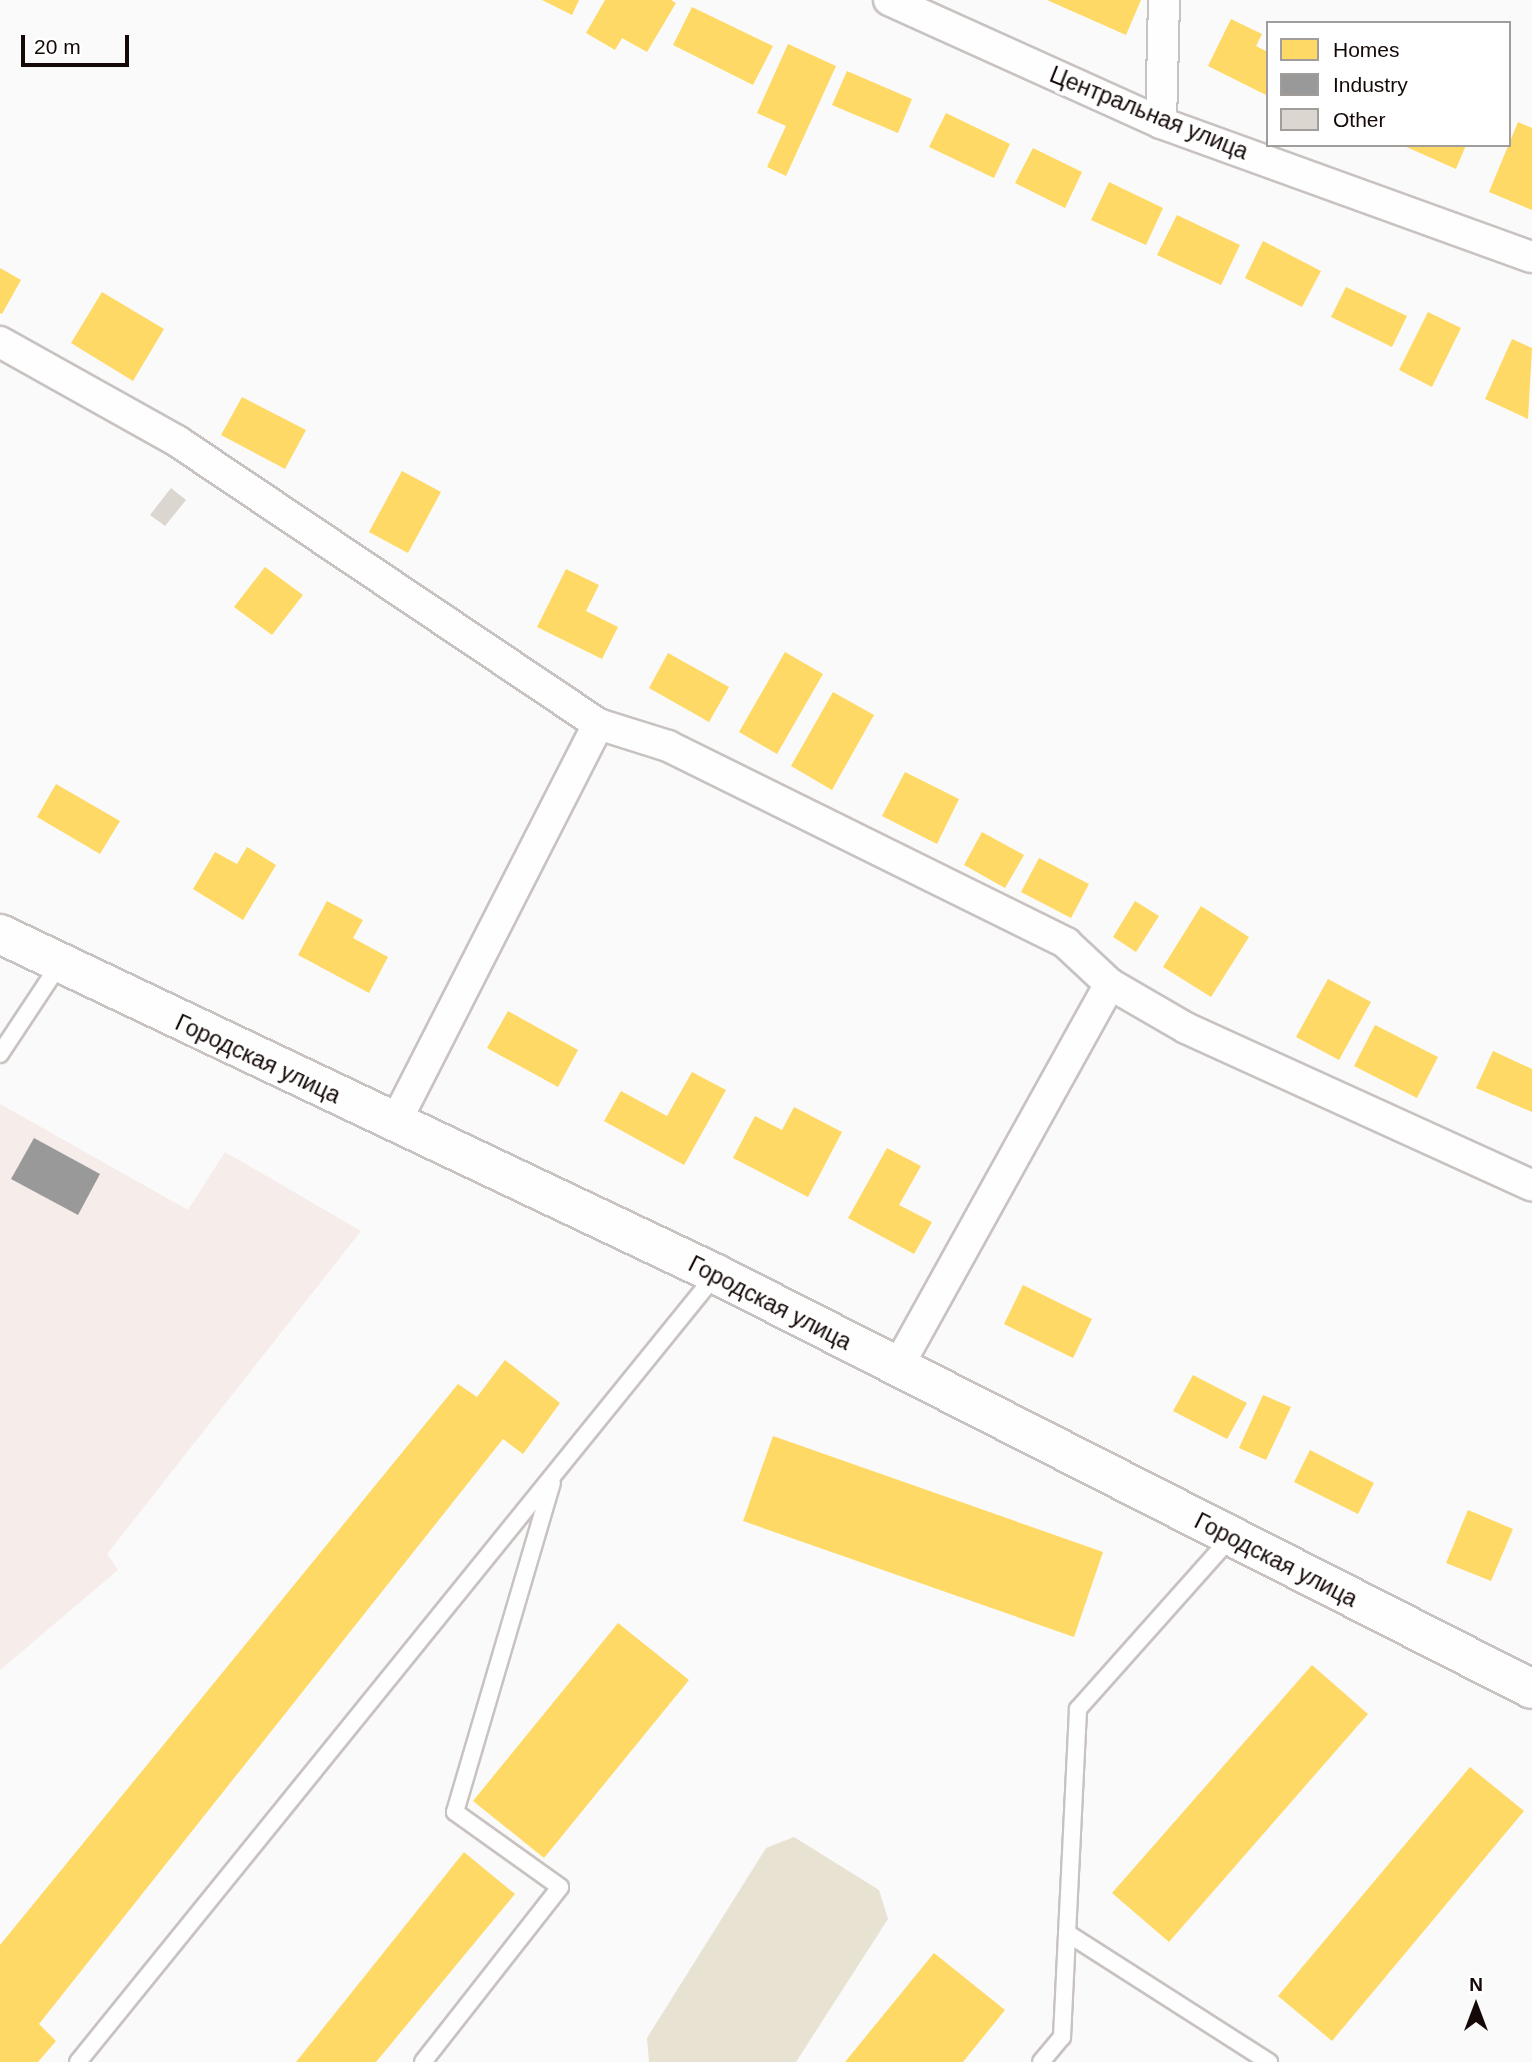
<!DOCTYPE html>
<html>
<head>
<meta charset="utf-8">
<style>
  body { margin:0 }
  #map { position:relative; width:1532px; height:2062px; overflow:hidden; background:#fafafa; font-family:Arial,sans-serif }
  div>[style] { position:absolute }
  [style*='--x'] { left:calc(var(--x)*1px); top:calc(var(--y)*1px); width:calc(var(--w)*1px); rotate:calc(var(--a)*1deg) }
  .built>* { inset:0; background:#f6ece9 }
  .green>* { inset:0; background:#e8e2d2 }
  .homes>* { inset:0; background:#ffd966 }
  .industry>* { inset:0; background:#999 }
  .building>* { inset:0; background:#dcd6d1 }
  .roads { filter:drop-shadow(2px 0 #c8c2c0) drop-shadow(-2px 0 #c8c2c0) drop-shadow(0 2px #c8c2c0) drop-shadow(0 -2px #c8c2c0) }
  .service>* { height:16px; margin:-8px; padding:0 8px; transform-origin:8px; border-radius:8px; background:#fefefe }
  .minor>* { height:30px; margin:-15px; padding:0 15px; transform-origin:15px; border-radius:15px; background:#fefefe }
  .tertiary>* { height:38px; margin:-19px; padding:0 19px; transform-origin:19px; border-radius:19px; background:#fefefe }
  span { translate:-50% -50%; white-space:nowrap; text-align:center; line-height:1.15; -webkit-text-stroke:7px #fff; paint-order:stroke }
  .street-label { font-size:23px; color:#140906 }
  .legend { position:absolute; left:1266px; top:21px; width:245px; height:126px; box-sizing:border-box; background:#fff; border:2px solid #a19d9b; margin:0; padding:9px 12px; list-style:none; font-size:21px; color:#140906 }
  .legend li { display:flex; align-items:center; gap:14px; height:35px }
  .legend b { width:35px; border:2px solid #a19d9b }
  .north { position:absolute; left:1441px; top:1971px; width:70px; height:70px; -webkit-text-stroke:5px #fff; paint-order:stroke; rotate:0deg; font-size:19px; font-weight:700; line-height:28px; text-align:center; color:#140906 }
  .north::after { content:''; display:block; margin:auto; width:24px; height:32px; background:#140906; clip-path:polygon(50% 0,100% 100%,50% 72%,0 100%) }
  .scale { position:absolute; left:21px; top:35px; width:108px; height:32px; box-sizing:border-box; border:4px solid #140906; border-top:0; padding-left:9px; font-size:21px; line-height:24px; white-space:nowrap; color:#140906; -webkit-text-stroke:5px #fff; paint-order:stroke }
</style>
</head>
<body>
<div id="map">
  <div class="built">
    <i style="clip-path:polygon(0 1104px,188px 1210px,225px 1152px,361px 1231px,107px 1554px,118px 1570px,0 1670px)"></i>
  </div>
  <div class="green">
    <i style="clip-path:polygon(794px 1837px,879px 1890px,888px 1919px,796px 2062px,649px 2062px,647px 2038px,766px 1848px)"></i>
  </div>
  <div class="homes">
    <i style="clip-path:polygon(542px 0,579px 0,572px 15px)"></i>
    <i style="clip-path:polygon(605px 0,671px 0,676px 3px,647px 52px,622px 38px,615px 50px,586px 33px)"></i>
    <i style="clip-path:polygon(1047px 0,1141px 0,1126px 35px)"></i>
    <i style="clip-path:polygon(692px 7px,773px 46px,753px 85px,673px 45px)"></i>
    <i style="clip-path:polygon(1231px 19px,1262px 34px,1256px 46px,1268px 52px,1268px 96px,1208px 66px)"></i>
    <i style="clip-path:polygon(788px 44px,836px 66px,786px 176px,767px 167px,786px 126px,757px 113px)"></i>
    <i style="clip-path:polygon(847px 71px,912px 99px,898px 133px,832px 105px)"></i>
    <i style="clip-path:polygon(946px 113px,1010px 144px,994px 178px,929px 147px)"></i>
    <i style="clip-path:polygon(1518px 122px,1532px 128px,1532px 210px,1489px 192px)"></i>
    <i style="clip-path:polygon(1402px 145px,1466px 145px,1456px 169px)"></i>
    <i style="clip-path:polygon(1033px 148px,1082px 172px,1065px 208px,1015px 183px)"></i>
    <i style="clip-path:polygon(1109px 182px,1163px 208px,1146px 245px,1091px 220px)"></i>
    <i style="clip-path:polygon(1177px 215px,1240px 245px,1221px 285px,1157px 255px)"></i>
    <i style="clip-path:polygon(1263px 241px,1321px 271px,1302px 307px,1245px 278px)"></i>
    <i style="clip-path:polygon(0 268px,21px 280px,2px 314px,0 313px)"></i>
    <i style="clip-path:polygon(1346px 287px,1407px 316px,1392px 347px,1331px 317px)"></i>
    <i style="clip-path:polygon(102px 292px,164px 329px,133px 381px,71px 343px)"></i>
    <i style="clip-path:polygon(1428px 312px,1461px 328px,1432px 387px,1399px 370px)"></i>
    <i style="clip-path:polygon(1512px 339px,1532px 348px,1528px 419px,1485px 399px)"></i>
    <i style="clip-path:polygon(242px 397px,306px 430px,285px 469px,221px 435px)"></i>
    <i style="clip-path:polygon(402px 471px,441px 492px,408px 553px,369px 532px)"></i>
    <i style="clip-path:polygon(265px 567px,303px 595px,272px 635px,234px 607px)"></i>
    <i style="clip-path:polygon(566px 569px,599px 585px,586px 611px,618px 627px,602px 659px,537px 627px)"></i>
    <i style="clip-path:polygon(785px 652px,823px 674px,777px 754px,739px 732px)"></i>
    <i style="clip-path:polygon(668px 653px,729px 687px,709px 722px,649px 688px)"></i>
    <i style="clip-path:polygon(833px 692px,874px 715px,832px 790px,791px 766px)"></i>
    <i style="clip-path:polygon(905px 772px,959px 799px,937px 844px,882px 816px)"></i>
    <i style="clip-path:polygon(56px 784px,120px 821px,100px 854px,37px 817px)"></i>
    <i style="clip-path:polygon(982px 832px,1024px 855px,1005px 888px,964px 865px)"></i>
    <i style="clip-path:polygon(247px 847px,276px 865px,243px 920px,193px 889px,215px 852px,237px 864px)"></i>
    <i style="clip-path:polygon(1039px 858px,1089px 884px,1071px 918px,1021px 892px)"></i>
    <i style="clip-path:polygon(327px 901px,363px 920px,353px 938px,388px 957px,369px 993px,298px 955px)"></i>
    <i style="clip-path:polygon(1135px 901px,1159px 916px,1136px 952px,1113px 937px)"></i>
    <i style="clip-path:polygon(1201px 906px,1249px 937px,1211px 997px,1163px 967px)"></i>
    <i style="clip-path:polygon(1328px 979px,1371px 1002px,1339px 1060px,1296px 1037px)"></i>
    <i style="clip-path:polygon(508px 1011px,578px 1050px,558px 1087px,487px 1048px)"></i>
    <i style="clip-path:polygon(1375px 1025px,1438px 1057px,1417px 1098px,1354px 1066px)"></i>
    <i style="clip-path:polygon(1493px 1051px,1532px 1069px,1532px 1112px,1476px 1088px)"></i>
    <i style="clip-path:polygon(692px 1072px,726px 1090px,684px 1165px,604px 1121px,621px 1091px,667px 1116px)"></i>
    <i style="clip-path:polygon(794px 1107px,842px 1132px,808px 1197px,733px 1158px,755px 1116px,782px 1130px)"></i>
    <i style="clip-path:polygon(887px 1148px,921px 1166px,899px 1205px,932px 1222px,914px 1254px,848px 1218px)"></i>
    <i style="clip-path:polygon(1023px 1285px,1092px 1319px,1073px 1358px,1004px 1324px)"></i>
    <i style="clip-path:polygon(505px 1360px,560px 1403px,523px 1454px,503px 1439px,39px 2024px,56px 2041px,38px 2062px,0 2062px,0 1945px,458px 1384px,477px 1397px)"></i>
    <i style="clip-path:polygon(1193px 1375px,1247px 1403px,1227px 1439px,1173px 1411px)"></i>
    <i style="clip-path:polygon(1263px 1395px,1291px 1407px,1266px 1460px,1239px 1448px)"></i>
    <i style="clip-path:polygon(773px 1436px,1103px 1552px,1074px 1637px,743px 1521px)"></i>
    <i style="clip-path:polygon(1310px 1450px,1374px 1483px,1358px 1514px,1294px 1482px)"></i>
    <i style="clip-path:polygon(1468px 1510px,1513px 1529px,1491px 1581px,1446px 1563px)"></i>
    <i style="clip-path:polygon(618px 1623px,689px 1680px,544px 1858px,473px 1801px)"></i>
    <i style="clip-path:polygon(1312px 1665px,1368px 1714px,1169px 1942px,1112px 1893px)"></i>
    <i style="clip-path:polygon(1470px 1767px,1524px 1811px,1332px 2041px,1278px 1996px)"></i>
    <i style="clip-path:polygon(464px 1852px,515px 1894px,376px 2062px,296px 2062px)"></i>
    <i style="clip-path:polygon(934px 1953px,1005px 2010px,963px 2062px,845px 2062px)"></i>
  </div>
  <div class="industry">
    <i style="clip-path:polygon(34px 1138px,100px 1174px,78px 1215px,11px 1179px)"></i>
  </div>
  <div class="building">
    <i style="clip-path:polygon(171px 488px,186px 500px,165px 526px,150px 515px)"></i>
  </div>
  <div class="roads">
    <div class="service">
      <i style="--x:0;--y:1054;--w:107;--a:-56.5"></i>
      <i style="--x:1067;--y:1933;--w:240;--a:32.6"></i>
      <i style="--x:78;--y:2062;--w:1014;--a:-51"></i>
      <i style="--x:423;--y:2062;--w:222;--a:-51.9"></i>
      <i style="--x:560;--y:1887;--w:129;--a:-144.5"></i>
      <i style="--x:455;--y:1812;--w:343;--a:-73.6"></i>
      <i style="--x:1041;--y:2062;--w:33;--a:-50"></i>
      <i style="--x:1062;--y:2037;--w:328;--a:-87.2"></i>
      <i style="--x:1078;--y:1709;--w:230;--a:-48.3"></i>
    </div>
    <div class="minor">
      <i style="--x:889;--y:0;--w:299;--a:24.3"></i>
      <i style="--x:1161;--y:123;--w:394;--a:19.9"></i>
      <i style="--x:1161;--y:123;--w:123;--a:-88.6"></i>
      <i style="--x:0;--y:342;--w:203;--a:29.2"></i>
      <i style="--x:177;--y:441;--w:507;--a:33.91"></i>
      <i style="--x:598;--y:724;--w:73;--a:17.4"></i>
      <i style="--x:668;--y:746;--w:444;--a:26.3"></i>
      <i style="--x:1066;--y:943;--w:60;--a:43"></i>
      <i style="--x:1110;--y:984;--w:88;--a:30.1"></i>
      <i style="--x:1186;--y:1028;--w:380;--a:24.5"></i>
      <i style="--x:395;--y:1123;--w:448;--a:-63"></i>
      <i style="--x:897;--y:1368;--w:439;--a:-61"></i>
    </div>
    <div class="tertiary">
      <i style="--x:0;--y:934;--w:793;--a:25.4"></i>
      <i style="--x:716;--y:1274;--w:915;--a:26.96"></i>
    </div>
  </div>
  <div class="street-label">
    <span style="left:1149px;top:113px;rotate:22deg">Центральная улица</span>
    <span style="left:258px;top:1059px;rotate:25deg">Городская улица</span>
    <span style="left:770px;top:1303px;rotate:27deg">Городская улица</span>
    <span style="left:1276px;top:1560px;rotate:27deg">Городская улица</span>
  </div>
  <ul class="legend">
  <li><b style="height:19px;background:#ffd966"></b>Homes</li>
  <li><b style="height:19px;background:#999"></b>Industry</li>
  <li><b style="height:19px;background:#dcd6d1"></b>Other</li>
  </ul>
  <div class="north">N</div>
  <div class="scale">20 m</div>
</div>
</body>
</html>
